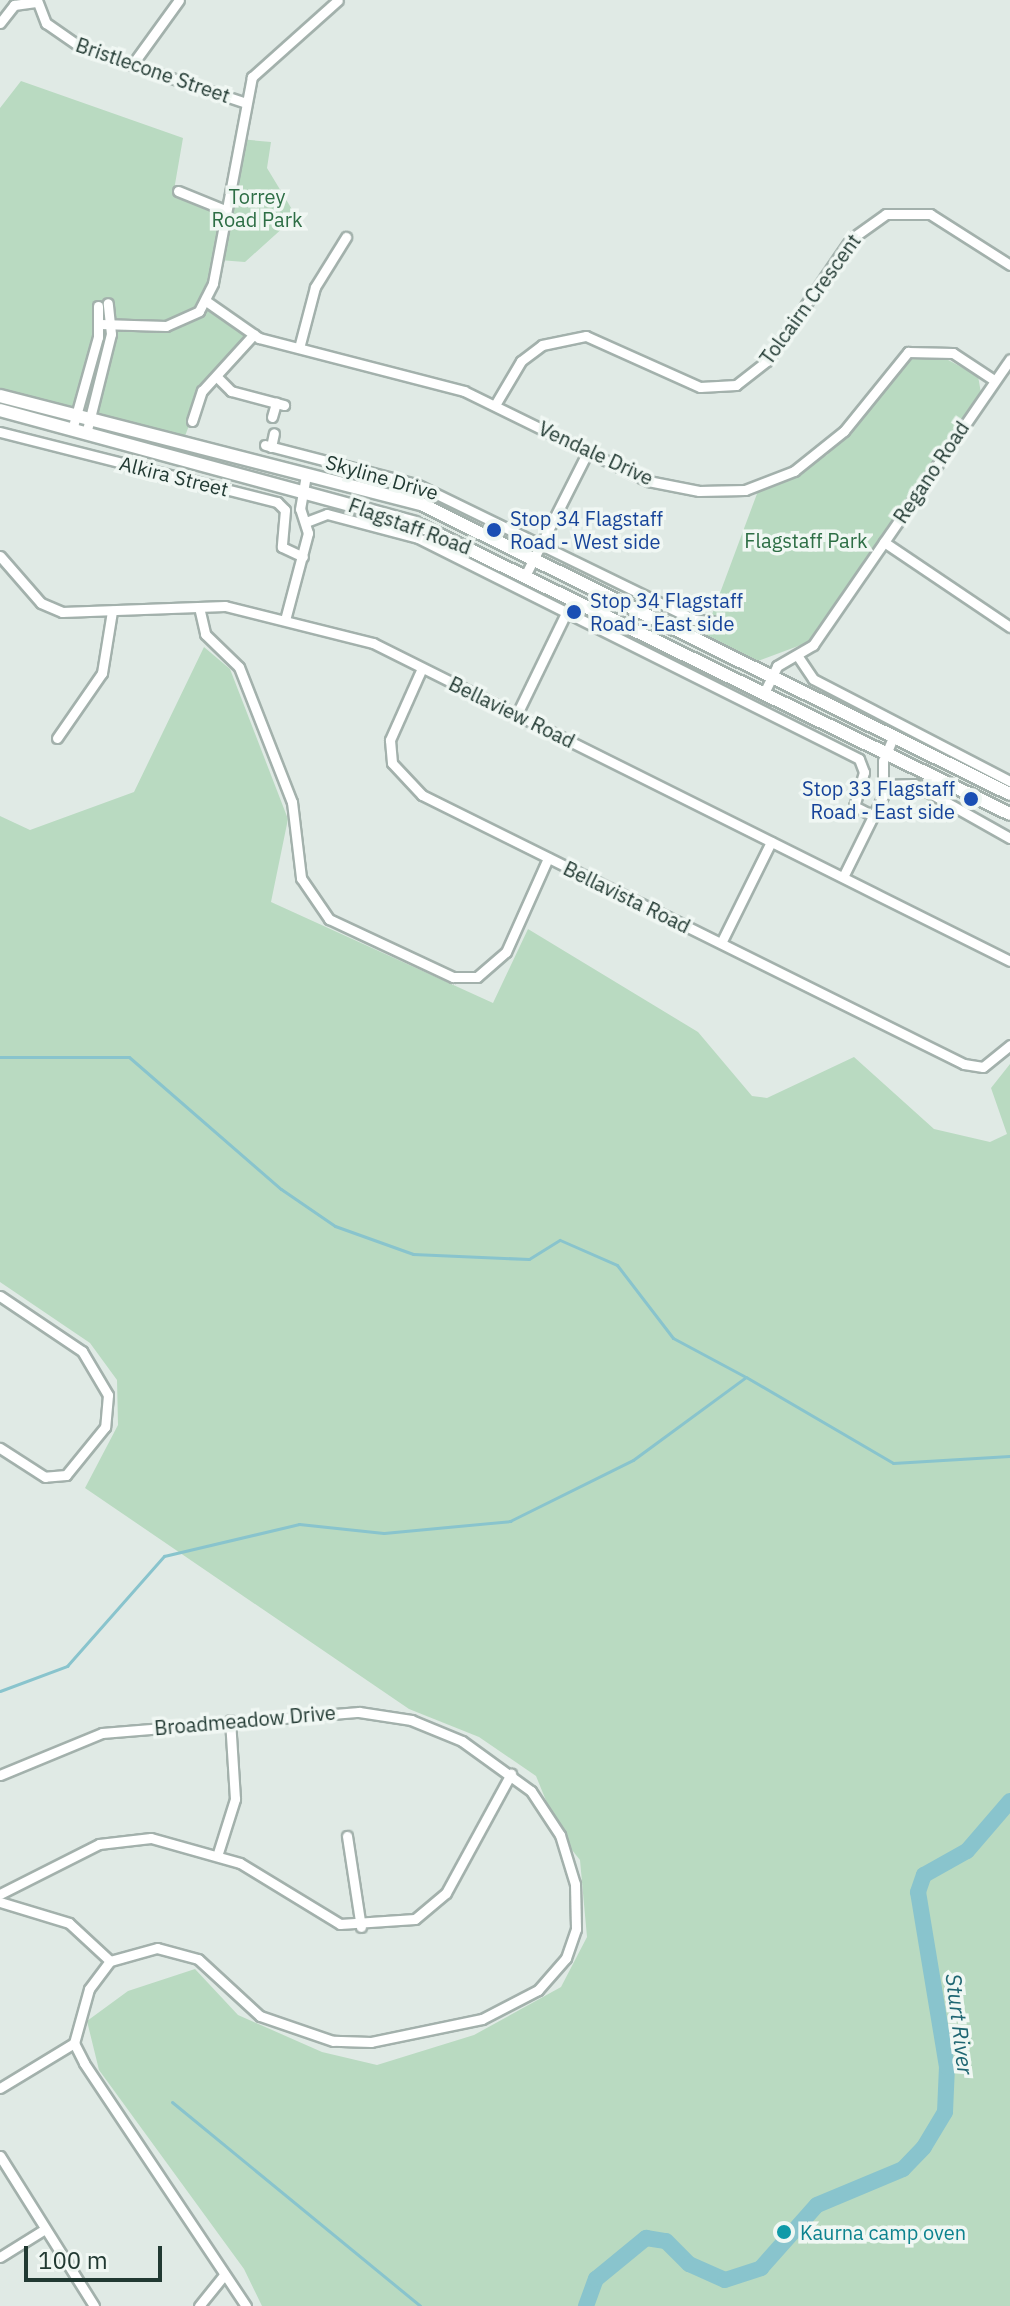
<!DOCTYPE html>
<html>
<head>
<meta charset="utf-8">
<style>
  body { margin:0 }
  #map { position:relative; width:1010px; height:2306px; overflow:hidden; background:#e0eae5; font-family:"IBM Plex Sans",sans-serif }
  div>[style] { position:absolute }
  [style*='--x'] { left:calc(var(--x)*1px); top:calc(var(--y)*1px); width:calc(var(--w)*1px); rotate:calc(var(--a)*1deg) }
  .green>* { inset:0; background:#b9dac1 }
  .stream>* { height:3px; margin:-1.5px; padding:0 1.5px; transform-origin:1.5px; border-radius:1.5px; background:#89c4cd }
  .river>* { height:16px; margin:-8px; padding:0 8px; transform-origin:8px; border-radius:8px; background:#89c4cd }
  .roads { filter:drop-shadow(2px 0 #a3b1ac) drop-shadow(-2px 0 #a3b1ac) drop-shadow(0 2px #a3b1ac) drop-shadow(0 -2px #a3b1ac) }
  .street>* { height:9px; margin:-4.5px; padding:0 4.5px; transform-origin:4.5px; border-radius:4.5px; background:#fff }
  .secondary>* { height:12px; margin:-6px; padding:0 6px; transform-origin:6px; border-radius:6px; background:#fff }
  .dots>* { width:22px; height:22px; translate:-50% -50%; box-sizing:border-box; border:4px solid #f0f7f3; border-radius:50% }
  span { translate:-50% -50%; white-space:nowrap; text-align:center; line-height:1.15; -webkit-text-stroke:7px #f0f7f3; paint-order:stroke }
  .street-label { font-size:20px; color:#213932 }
  .park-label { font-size:20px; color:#2d6e45 }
  .transit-label { font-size:20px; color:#164399 }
  .left { translate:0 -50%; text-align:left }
  .right { translate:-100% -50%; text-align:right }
  .culture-label { font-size:20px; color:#0d838f }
  .water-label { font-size:22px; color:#1f6672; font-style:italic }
  .scale { position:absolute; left:24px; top:2246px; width:138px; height:36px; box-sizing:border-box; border:4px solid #213932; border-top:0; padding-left:10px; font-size:24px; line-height:28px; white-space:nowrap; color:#213932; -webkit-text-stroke:6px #f0f7f3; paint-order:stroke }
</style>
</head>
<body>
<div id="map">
  <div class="green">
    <i style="clip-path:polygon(21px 81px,183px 138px,174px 190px,225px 210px,206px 301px,254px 334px,202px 391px,182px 444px,0 396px,0 108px)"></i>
    <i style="clip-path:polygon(239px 139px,271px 142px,267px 168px,296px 216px,245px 262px,219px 260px)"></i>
    <i style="clip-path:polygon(937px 354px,978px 376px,981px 393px,809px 642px,758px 661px,704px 636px,758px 491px,827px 455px,909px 358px)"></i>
    <i style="clip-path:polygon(204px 647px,230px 669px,288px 819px,271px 902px,493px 1003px,528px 929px,698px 1032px,752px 1096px,767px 1098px,854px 1057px,934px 1129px,990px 1142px,1007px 1134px,991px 1088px,1010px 1064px,1010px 2306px,262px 2306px,244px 2269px,99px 2070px,87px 2021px,128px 1991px,195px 1969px,238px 2015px,322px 2052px,377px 2065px,474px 2035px,561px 1987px,587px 1937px,580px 1860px,560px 1835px,536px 1776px,479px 1737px,409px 1709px,85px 1488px,118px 1425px,117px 1380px,90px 1343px,0 1282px,0 816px,30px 830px,134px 792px)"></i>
  </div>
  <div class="stream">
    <i style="--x:0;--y:1057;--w:129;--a:0"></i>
    <i style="--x:129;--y:1057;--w:201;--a:41"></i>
    <i style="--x:281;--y:1189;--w:65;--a:34.4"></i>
    <i style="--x:335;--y:1226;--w:83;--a:19.7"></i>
    <i style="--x:413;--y:1254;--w:116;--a:2.5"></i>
    <i style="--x:529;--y:1259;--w:36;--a:-32"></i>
    <i style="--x:560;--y:1240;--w:62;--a:23.7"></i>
    <i style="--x:617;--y:1265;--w:92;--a:52.5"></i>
    <i style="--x:673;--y:1338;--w:81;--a:28.2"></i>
    <i style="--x:0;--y:1691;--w:72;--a:-20.5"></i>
    <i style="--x:67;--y:1666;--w:147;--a:-48.6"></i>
    <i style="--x:164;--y:1556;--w:139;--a:-13.3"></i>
    <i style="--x:299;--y:1524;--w:85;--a:6"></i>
    <i style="--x:384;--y:1533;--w:127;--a:-5.4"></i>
    <i style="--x:510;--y:1521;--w:137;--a:-26.4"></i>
    <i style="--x:633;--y:1460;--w:140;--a:-36.3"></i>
    <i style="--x:746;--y:1377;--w:170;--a:30.3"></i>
    <i style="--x:893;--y:1463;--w:117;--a:-3.4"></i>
    <i style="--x:172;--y:2102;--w:321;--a:39.4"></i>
  </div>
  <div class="river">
    <i style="--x:586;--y:2306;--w:29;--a:-70"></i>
    <i style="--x:596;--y:2279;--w:65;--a:-39.4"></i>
    <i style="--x:646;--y:2238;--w:20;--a:9"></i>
    <i style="--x:666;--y:2241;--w:33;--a:45"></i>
    <i style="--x:689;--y:2264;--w:39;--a:24"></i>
    <i style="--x:725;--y:2280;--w:38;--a:-18"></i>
    <i style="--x:761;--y:2268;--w:84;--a:-48.4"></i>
    <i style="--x:817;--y:2205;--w:93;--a:-22.7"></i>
    <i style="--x:903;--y:2169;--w:30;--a:-46"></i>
    <i style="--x:924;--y:2147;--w:41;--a:-59"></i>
    <i style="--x:945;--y:2112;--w:45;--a:-87.5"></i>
    <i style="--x:947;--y:2067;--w:177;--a:-99.4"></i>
    <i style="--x:918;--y:1892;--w:18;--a:-71"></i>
    <i style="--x:924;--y:1875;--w:49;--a:-29.2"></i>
    <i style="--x:967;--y:1851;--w:66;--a:-49.3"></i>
  </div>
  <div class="roads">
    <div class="street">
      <i style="--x:37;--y:0;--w:25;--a:69"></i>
      <i style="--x:46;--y:23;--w:44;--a:34.8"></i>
      <i style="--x:82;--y:48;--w:170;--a:18.5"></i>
      <i style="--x:0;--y:23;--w:23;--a:-52"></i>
      <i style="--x:14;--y:5;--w:22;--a:-8"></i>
      <i style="--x:132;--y:65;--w:80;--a:-54.1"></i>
      <i style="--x:178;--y:191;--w:51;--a:22"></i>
      <i style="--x:206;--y:301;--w:65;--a:34.9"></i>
      <i style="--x:259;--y:338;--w:212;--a:14.5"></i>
      <i style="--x:464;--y:391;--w:205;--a:26.1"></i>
      <i style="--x:648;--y:481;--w:52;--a:11.1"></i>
      <i style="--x:699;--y:491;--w:46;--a:-1.2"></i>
      <i style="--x:745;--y:490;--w:53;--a:-21.2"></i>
      <i style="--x:794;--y:471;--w:64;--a:-38.7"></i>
      <i style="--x:844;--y:431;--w:102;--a:-51"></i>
      <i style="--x:908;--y:352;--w:45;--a:1.3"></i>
      <i style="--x:953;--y:353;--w:49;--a:33.4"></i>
      <i style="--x:100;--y:324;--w:66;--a:1.7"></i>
      <i style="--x:166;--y:326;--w:36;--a:-24"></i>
      <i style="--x:199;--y:311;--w:31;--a:-63"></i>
      <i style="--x:213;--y:283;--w:210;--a:-79.3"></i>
      <i style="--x:252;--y:77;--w:115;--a:-41.8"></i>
      <i style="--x:299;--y:348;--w:63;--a:-75.3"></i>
      <i style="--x:315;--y:287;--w:59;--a:-58.2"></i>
      <i style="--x:217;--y:377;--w:20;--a:45"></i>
      <i style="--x:231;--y:391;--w:55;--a:14.8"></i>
      <i style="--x:495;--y:405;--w:51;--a:-59.4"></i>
      <i style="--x:521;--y:361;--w:26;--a:-37"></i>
      <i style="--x:542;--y:345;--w:45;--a:-11.6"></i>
      <i style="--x:586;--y:336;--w:125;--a:24.1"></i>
      <i style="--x:700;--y:387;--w:36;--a:-3"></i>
      <i style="--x:736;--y:385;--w:39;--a:-38"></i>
      <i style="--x:767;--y:361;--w:148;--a:-55.5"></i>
      <i style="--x:851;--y:239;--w:43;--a:-35.5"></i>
      <i style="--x:886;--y:214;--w:44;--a:0"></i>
      <i style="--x:930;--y:214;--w:95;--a:32.5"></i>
      <i style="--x:272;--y:417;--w:15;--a:-74"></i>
      <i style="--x:192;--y:421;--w:32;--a:-72"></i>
      <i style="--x:202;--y:391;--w:77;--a:-47.6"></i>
      <i style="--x:72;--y:430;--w:97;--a:-74.4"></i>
      <i style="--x:98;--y:337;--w:31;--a:-90"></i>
      <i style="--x:0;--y:432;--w:286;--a:14.2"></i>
      <i style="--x:277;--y:502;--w:11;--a:45"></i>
      <i style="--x:285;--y:510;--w:37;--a:95"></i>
      <i style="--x:282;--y:547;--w:23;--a:25"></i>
      <i style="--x:86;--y:434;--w:103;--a:-76"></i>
      <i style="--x:111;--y:334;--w:31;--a:-96"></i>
      <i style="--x:265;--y:445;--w:156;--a:14.5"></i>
      <i style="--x:416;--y:484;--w:310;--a:26"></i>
      <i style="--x:695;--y:620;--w:17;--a:3"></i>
      <i style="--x:271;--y:447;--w:14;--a:-78"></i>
      <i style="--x:306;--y:522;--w:22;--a:-21"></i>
      <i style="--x:327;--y:514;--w:94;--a:14.8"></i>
      <i style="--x:418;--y:538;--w:493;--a:26.6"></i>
      <i style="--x:859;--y:759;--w:14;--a:69"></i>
      <i style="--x:864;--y:772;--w:35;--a:106"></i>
      <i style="--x:854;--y:806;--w:22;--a:27"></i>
      <i style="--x:884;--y:542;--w:152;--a:34"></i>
      <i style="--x:0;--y:556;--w:62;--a:48.9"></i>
      <i style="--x:41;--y:603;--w:23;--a:23"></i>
      <i style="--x:62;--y:612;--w:163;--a:-2.1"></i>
      <i style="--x:225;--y:606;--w:153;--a:14"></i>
      <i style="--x:373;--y:643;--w:712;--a:26.53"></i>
      <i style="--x:527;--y:572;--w:136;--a:-63.2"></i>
      <i style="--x:199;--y:607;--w:28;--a:77"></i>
      <i style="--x:205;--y:634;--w:47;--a:44.1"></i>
      <i style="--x:239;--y:667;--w:145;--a:68.6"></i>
      <i style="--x:292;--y:802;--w:77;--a:83.2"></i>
      <i style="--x:301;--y:878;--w:50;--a:55.7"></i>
      <i style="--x:329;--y:919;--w:137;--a:25.1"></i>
      <i style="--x:453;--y:977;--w:24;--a:0"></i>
      <i style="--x:477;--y:977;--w:38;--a:-41"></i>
      <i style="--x:506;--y:952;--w:103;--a:-65.9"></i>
      <i style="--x:285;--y:620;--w:90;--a:-75.2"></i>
      <i style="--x:308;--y:533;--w:25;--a:-108"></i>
      <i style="--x:300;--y:509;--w:35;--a:-80"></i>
      <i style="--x:799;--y:658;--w:25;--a:56"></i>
      <i style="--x:813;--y:679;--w:222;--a:27.4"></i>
      <i style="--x:422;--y:668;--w:79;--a:114"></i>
      <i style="--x:390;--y:740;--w:23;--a:85"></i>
      <i style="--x:392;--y:763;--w:44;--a:46.8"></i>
      <i style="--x:422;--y:795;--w:605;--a:26.4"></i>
      <i style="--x:964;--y:1064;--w:19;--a:9"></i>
      <i style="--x:983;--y:1067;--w:35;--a:-39"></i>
      <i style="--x:764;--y:693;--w:30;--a:-64"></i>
      <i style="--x:777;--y:666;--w:42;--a:-30.3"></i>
      <i style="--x:813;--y:645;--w:347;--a:-55.4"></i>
      <i style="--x:517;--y:714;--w:112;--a:-64.1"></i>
      <i style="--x:57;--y:738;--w:79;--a:-55.3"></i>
      <i style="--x:102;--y:673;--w:63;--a:-80.8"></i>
      <i style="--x:885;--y:785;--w:29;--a:-2"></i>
      <i style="--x:914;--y:784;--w:110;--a:29.4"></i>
      <i style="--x:843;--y:877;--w:90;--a:-63.7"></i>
      <i style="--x:883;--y:796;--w:35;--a:-90"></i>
      <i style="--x:883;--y:761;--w:25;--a:-67"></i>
      <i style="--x:721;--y:943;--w:113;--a:-63.7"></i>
      <i style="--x:0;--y:1296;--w:99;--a:33.9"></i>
      <i style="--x:82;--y:1351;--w:51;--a:59.4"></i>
      <i style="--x:108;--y:1395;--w:32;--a:95"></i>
      <i style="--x:105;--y:1427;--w:62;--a:129.1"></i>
      <i style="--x:66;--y:1475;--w:21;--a:175"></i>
      <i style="--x:45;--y:1477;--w:54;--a:-147.2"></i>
      <i style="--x:0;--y:1775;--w:110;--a:-22.4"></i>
      <i style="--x:102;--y:1733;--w:258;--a:-4.7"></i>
      <i style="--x:359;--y:1712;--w:53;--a:8.7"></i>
      <i style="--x:411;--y:1720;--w:55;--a:22.4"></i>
      <i style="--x:462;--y:1741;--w:85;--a:35.9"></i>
      <i style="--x:531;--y:1791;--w:53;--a:56.6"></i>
      <i style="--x:560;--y:1835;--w:51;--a:73"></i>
      <i style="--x:575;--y:1884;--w:45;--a:88.7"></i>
      <i style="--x:576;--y:1929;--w:31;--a:109"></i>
      <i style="--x:566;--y:1958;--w:43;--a:131.2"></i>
      <i style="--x:538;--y:1990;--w:63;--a:152.6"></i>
      <i style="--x:482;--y:2019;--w:113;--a:168.3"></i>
      <i style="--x:371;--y:2042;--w:38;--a:-178"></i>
      <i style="--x:333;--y:2041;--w:77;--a:-161.1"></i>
      <i style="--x:260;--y:2016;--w:84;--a:-137.4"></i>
      <i style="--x:198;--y:1959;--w:42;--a:-165"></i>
      <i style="--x:157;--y:1948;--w:49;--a:164.5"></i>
      <i style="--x:110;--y:1961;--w:35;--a:127"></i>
      <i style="--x:89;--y:1989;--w:56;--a:105.5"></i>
      <i style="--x:74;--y:2043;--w:22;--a:63"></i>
      <i style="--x:84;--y:2063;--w:292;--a:56.3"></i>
      <i style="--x:347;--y:1836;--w:92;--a:81.3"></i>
      <i style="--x:218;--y:1853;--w:57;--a:-72.5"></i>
      <i style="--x:235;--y:1799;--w:79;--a:-93.6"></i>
      <i style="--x:0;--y:1894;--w:111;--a:-26.8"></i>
      <i style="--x:99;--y:1844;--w:52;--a:-6.6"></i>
      <i style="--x:151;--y:1838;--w:92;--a:15.7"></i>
      <i style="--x:240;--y:1863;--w:117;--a:31.4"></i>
      <i style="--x:340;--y:1924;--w:75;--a:-3.8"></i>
      <i style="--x:415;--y:1919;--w:40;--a:-40"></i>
      <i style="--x:446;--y:1893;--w:136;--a:-61.4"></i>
      <i style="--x:0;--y:1902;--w:72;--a:16.9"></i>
      <i style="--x:69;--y:1923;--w:56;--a:42.8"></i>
      <i style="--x:0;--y:2088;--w:87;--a:-31.3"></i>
      <i style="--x:0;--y:2156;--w:177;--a:57.9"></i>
      <i style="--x:0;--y:2257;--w:53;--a:-31.9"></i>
      <i style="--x:199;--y:2306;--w:40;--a:-51"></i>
    </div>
    <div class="secondary">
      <i style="--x:0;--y:396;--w:437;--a:14.4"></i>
      <i style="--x:423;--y:505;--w:654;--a:26.21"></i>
      <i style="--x:0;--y:410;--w:430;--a:15.2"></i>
      <i style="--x:415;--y:523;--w:662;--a:26.06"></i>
    </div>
  </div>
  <div class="dots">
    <i style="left:494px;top:530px;background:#1a4fb4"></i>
    <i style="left:574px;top:612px;background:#1a4fb4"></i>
    <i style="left:971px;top:799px;background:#1a4fb4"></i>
    <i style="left:784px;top:2232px;background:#0f9aa8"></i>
  </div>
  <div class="street-label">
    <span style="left:153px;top:70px;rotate:19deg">Bristlecone Street</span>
    <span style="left:810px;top:299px;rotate:-54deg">Tolcairn Crescent</span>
    <span style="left:596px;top:453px;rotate:25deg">Vendale Drive</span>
    <span style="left:931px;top:472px;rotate:-56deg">Regano Road</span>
    <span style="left:174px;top:476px;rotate:14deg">Alkira Street</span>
    <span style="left:382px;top:477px;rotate:16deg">Skyline Drive</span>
    <span style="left:410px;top:526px;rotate:20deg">Flagstaff Road</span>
    <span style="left:512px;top:712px;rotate:26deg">Bellaview Road</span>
    <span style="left:627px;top:897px;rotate:26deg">Bellavista Road</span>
    <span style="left:245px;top:1720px;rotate:-5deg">Broadmeadow Drive</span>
  </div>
  <div class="park-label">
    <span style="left:257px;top:208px">Torrey<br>Road Park</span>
    <span style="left:806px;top:540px">Flagstaff Park</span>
  </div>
  <div class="transit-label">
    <span class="left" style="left:510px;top:530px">Stop 34 Flagstaff<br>Road - West side</span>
    <span class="left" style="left:590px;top:612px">Stop 34 Flagstaff<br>Road - East side</span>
    <span class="right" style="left:955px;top:800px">Stop 33 Flagstaff<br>Road - East side</span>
  </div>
  <div class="culture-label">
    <span class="left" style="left:800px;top:2232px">Kaurna camp oven</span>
  </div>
  <div class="water-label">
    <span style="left:960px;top:2024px;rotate:83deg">Sturt River</span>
  </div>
  <div class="scale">100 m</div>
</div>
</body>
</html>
